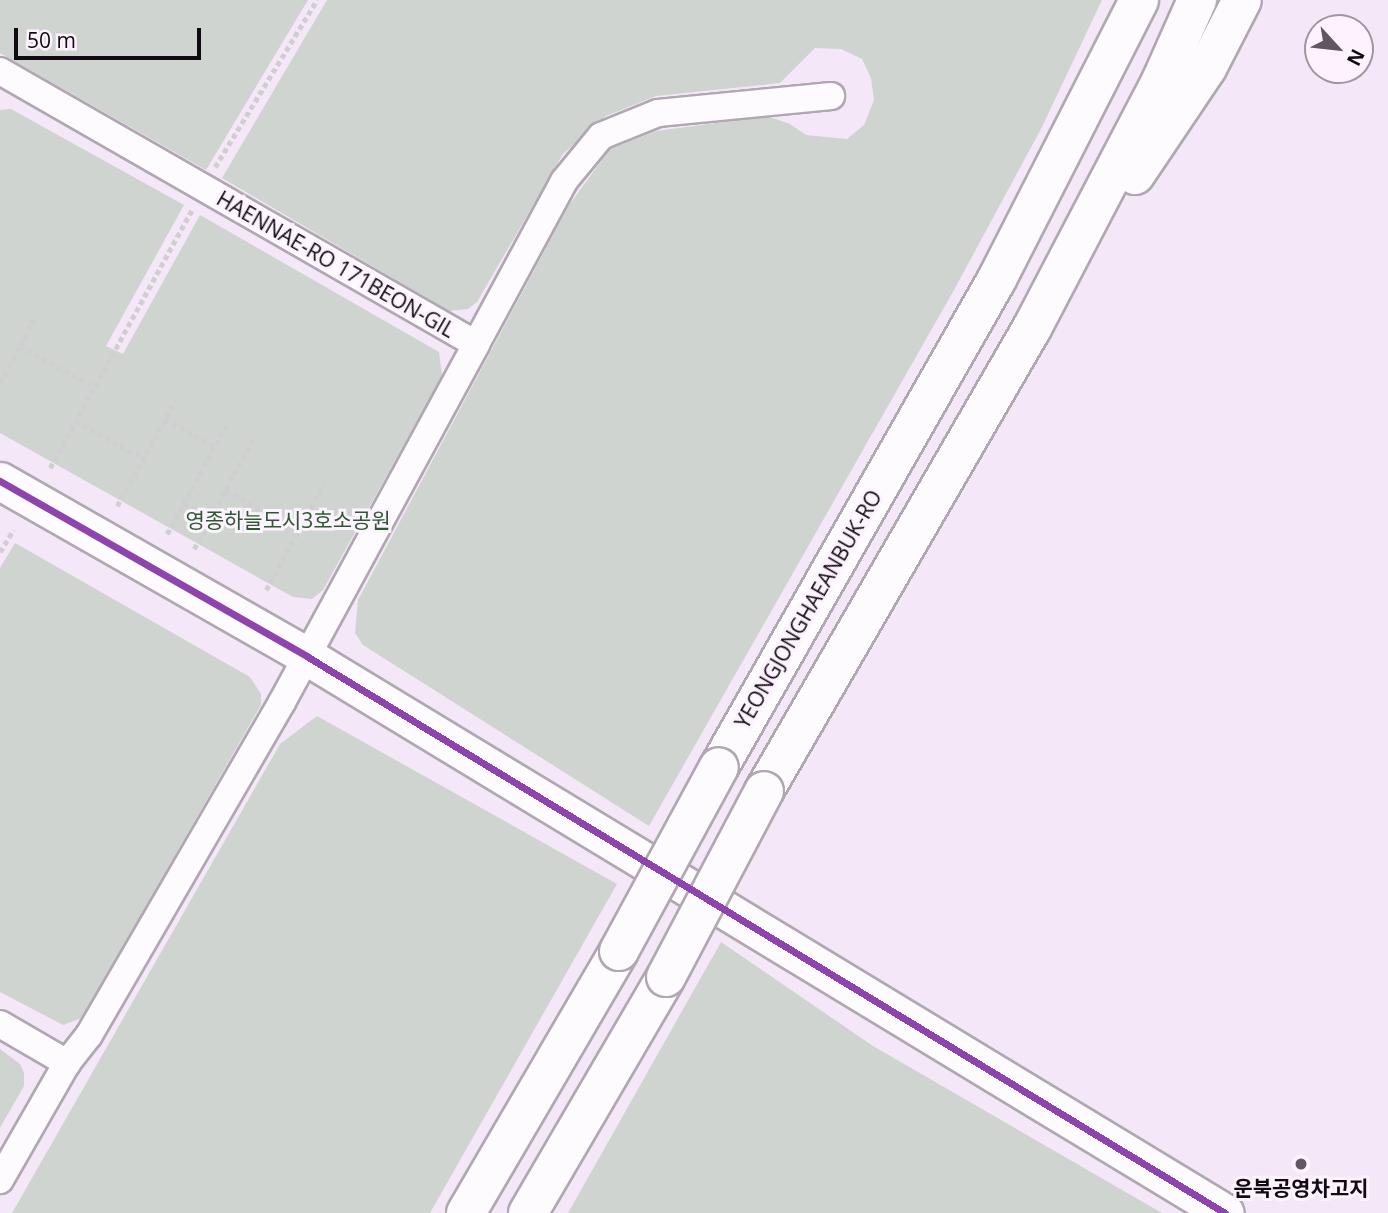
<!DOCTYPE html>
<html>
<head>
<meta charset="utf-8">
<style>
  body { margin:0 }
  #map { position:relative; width:1388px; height:1213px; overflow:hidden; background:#f4e7f7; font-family:"Open Sans","Noto Sans KR",sans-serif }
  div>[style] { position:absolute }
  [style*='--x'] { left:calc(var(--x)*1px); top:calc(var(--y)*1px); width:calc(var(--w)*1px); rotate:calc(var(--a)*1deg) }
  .green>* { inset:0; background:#cfd4d0 }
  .path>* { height:4.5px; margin-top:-2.25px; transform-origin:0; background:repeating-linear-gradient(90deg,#d1ced2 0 5px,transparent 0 8.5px) }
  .roads { filter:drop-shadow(2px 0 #b1a7b3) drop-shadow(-2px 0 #b1a7b3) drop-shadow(0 2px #b1a7b3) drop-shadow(0 -2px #b1a7b3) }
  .street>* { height:26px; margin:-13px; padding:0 13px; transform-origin:13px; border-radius:13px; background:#fdfbfe }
  .secondary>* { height:37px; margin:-18.5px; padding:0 18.5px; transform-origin:18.5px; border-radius:18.5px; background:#fdfbfe }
  .highway>* { height:38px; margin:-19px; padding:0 19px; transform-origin:19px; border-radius:19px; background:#fdfbfe }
  .bridges { filter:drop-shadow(2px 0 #b1a7b3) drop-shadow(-2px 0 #b1a7b3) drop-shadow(0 2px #b1a7b3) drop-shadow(0 -2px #b1a7b3) }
  .highway-bridge>* { height:38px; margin:-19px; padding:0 19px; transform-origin:19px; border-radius:19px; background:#fdfbfe }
  .bus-1>* { height:7px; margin:-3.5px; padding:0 3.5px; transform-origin:3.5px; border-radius:3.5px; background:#8e44ad }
  .dots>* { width:19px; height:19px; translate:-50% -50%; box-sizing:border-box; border:4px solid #fdf3ff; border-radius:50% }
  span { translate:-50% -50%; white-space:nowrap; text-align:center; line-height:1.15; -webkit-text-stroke:6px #fdf3ff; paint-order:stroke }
  .street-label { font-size:21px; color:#120a13 }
  .park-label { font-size:21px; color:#2d5931 }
  .poi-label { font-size:21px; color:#120a13; font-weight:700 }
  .north { position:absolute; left:1304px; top:14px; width:70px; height:70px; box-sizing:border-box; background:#fdf3ff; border:2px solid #9f96a1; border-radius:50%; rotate:117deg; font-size:19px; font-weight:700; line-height:28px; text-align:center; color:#120a13 }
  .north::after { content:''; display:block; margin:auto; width:24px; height:32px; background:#615763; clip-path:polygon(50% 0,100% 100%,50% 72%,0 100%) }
  .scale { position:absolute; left:14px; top:28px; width:187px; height:32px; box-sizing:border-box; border:4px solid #120a13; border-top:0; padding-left:9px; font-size:21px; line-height:24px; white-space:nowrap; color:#120a13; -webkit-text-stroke:5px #fdf3ff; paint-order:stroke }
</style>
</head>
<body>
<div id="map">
  <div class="green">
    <i style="clip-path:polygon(0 0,308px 0,206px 170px,0 53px)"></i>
    <i style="clip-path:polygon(327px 0,1102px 0,1042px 127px,954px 290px,649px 826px,363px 645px,355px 633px,358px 600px,569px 205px,610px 149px,656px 131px,767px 116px,790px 124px,806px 135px,847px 139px,864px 125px,874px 100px,871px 78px,862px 59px,841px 49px,815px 48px,780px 83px,656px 96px,606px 116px,563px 154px,477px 302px,468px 309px,449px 311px,222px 178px)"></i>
    <i style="clip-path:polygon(11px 109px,184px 205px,106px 346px,123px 354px,200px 215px,439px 352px,442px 376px,323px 590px,312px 599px,293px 597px,0 433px,0 110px)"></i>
    <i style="clip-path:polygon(15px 543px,250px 677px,261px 694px,261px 705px,82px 1018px,63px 1025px,0 992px,0 568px)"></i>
    <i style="clip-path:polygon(317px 716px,617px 884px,430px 1213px,12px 1213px,280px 744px)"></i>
    <i style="clip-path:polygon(721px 942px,873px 1046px,1162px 1213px,568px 1213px)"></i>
    <i style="clip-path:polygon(0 1049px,20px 1064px,24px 1073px,24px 1086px,0 1128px)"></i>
  </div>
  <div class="path">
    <i style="--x:215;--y:167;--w:196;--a:-58.6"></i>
    <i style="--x:20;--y:346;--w:85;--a:29"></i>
    <i style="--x:0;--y:383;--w:77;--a:-62.1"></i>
    <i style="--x:165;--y:419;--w:56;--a:28.9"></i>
    <i style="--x:76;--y:421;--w:78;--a:29.2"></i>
    <i style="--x:50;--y:468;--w:294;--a:-61.2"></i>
    <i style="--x:226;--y:490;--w:83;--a:29.7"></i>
    <i style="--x:184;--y:503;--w:31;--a:29"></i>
    <i style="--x:117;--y:506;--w:122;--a:-61.1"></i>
    <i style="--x:310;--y:509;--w:45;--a:27.7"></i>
    <i style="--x:167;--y:534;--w:123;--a:-61.4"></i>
    <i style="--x:194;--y:549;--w:125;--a:-61.8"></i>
    <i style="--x:0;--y:552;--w:26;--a:-59"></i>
    <i style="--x:266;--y:590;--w:121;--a:-61.3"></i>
  </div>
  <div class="roads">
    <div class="street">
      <i style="--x:0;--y:71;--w:549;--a:29.84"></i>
      <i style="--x:476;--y:344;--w:185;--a:-61.6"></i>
      <i style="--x:564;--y:181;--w:58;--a:-50.6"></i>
      <i style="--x:601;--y:136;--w:61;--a:-22"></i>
      <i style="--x:658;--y:113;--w:174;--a:-5.6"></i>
      <i style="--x:0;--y:1024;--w:78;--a:30.2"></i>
      <i style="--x:67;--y:1063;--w:135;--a:119.8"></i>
      <i style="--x:67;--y:1063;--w:36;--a:-52"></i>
      <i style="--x:89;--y:1035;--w:385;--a:-59.9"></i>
      <i style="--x:282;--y:702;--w:407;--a:-61.5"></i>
    </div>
    <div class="secondary">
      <i style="--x:0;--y:481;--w:355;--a:29.7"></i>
      <i style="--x:308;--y:657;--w:1072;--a:31.23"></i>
    </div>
    <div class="highway">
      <i style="--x:1135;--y:175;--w:129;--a:-56.1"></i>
      <i style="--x:1207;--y:68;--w:76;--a:-62.8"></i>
      <i style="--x:719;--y:767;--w:562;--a:-60.33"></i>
      <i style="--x:997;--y:279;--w:313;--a:-63"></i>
      <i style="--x:764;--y:791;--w:535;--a:-59.94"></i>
      <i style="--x:1032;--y:328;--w:279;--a:-62.4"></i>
      <i style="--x:1161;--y:81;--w:89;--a:-66"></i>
      <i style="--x:466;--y:1213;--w:303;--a:-59.7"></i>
      <i style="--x:528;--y:1213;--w:273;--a:-59.7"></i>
    </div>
  </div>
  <div class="bridges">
    <div class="highway-bridge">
      <i style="--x:619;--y:951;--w:209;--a:-61.5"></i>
      <i style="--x:666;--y:977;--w:210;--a:-62.2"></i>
    </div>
  </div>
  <div class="bus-1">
    <i style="--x:0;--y:481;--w:355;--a:29.7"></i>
    <i style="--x:308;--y:657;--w:1072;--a:31.23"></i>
  </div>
  <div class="dots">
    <i style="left:1301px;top:1164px;background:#615763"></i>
  </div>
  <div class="street-label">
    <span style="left:336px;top:264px;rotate:30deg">HAENNAE-RO 171BEON-GIL</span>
    <span style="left:808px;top:609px;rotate:-60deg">YEONGJONGHAEANBUK-RO</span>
  </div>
  <div class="park-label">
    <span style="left:288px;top:520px">영종하늘도시3호소공원</span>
  </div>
  <div class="poi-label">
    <span style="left:1301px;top:1188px">운북공영차고지</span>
  </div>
  <div class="north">N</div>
  <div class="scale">50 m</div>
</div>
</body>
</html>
